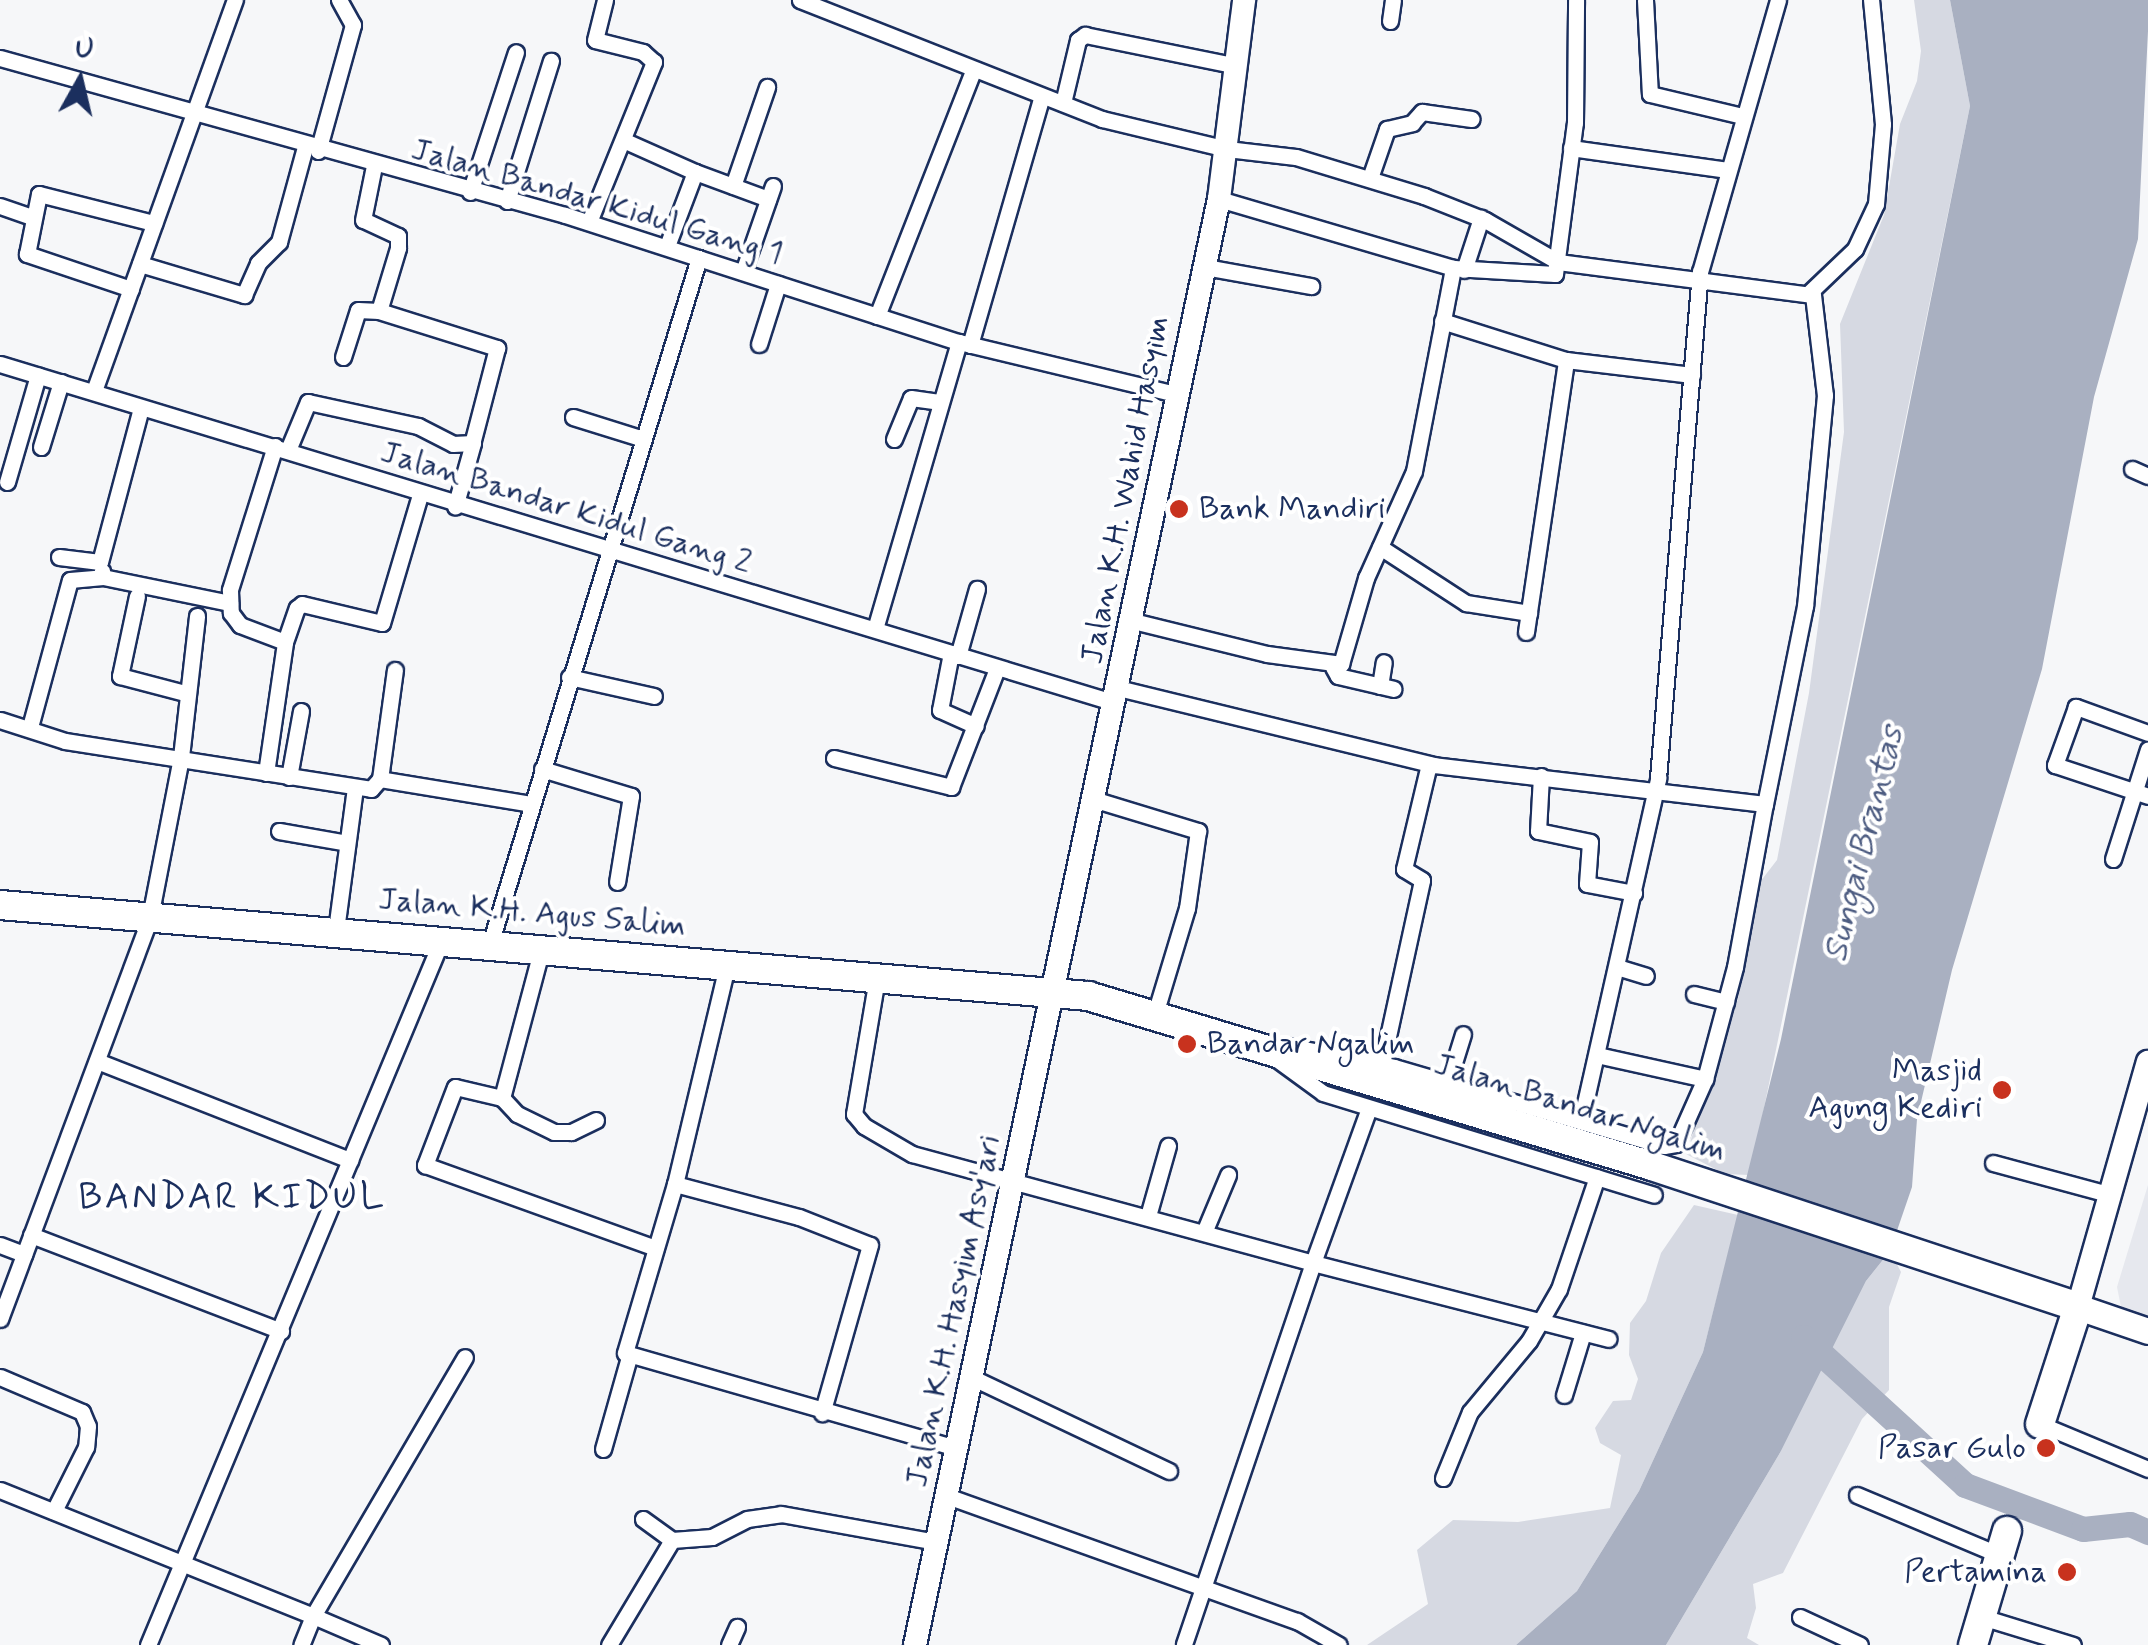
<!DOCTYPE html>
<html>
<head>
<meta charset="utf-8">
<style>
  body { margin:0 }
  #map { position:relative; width:2148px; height:1645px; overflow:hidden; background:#f6f7f9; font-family:Mynerve,sans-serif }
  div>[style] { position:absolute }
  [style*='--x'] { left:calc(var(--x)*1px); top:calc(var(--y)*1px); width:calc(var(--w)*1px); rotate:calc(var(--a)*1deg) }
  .built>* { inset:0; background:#e6e8ee }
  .green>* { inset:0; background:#d6d9e2 }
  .water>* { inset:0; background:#a9b0c1 }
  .river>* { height:25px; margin:-12.5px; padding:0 12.5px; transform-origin:12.5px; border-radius:12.5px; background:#a9b0c1 }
  .roads { filter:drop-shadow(2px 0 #1b2f5e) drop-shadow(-2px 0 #1b2f5e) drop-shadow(0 2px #1b2f5e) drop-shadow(0 -2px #1b2f5e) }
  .street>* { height:15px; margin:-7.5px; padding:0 7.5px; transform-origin:7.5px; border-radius:7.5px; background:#fff }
  .secondary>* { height:22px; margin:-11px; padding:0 11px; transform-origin:11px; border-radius:11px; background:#fff }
  .primary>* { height:25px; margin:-12.5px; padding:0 12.5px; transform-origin:12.5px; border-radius:12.5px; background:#fff }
  .highway>* { height:28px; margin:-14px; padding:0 14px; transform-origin:14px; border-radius:14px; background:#fff }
  .dots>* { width:28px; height:28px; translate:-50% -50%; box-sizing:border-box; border:5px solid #fff; border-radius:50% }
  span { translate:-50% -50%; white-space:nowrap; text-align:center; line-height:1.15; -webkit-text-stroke:8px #fff; paint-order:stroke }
  .street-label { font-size:32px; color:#1b2f5e }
  .poi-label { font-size:32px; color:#1b2f5e }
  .left { translate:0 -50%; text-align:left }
  .right { translate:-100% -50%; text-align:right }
  .water-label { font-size:35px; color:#4d5c81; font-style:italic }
  .quarter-label { font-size:38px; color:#1b2f5e; letter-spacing:2.5px }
  .north { position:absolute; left:30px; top:30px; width:100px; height:100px; -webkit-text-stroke:8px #fff; paint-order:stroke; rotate:8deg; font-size:28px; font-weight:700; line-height:40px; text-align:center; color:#1b2f5e }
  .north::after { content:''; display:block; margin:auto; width:35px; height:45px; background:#1b2f5e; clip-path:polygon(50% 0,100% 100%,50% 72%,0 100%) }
</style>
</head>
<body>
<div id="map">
  <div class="built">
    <i style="clip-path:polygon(2148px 1185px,2148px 1318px,2121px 1307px,2117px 1287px)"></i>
  </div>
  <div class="green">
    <i style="clip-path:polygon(1914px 0,1950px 0,1970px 106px,1756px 1147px,1749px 1175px,1725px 1174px,1684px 1153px,1738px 999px,1760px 882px,1777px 860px,1809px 693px,1844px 432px,1840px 324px,1884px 215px,1900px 124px,1917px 81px,1921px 51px)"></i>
    <i style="clip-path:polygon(1694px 1205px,1738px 1215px,1703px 1352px,1639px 1491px,1577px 1591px,1516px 1645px,1367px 1645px,1428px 1604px,1417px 1550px,1453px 1520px,1518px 1522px,1610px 1508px,1621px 1455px,1600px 1443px,1595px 1428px,1613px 1401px,1631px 1400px,1638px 1379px,1629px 1355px,1630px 1323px,1646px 1301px,1661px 1253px)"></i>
    <i style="clip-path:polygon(1890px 1251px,1901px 1272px,1889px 1307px,1889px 1390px,1862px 1419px,1783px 1573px,1753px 1584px,1756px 1608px,1747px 1638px,1759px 1645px,1666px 1645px,1781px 1451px,1866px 1281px)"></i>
  </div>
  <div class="water">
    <i style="clip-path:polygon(1950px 0,2148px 0,2148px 31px,2138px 239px,2094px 397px,2042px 669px,1952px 970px,1917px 1119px,1912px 1187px,1890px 1251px,1866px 1281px,1781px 1451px,1666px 1645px,1516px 1645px,1577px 1591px,1639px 1491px,1703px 1352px,1781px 1039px,1970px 106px)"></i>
  </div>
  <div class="river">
    <i style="--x:1803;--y:1337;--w:219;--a:42.4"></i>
    <i style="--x:1965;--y:1485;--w:126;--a:20.4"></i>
    <i style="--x:2083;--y:1529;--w:47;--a:-6.1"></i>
    <i style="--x:2130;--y:1524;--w:20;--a:24"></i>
  </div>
  <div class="roads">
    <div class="street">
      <i style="--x:800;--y:0;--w:325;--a:21.5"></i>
      <i style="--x:1102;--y:119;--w:129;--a:13.5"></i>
      <i style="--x:1227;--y:149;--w:69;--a:6.6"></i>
      <i style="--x:1296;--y:157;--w:134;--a:16.9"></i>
      <i style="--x:1424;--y:196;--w:66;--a:21.5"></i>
      <i style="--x:1485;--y:220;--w:84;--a:29.9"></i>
      <i style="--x:1558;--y:262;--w:257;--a:7.4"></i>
      <i style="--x:1813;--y:295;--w:101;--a:83.2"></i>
      <i style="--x:1825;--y:395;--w:212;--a:95.4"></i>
      <i style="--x:1805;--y:606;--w:202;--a:101.4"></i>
      <i style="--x:1765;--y:804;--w:333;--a:-173.3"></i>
      <i style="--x:1434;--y:765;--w:324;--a:-166.3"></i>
      <i style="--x:1645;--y:0;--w:94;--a:87"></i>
      <i style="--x:1650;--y:94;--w:95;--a:13.4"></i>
      <i style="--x:1390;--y:21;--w:21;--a:-82"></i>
      <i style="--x:0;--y:58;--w:586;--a:15.53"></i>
      <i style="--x:565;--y:215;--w:414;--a:17.9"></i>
      <i style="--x:959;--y:342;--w:226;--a:13.5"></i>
      <i style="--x:1063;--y:103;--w:65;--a:-76.6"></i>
      <i style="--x:1078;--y:40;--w:9;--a:-36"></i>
      <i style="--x:1085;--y:35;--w:155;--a:11.5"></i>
      <i style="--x:623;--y:140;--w:79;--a:24"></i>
      <i style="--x:695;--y:172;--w:79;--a:110.7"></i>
      <i style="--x:1571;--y:148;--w:158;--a:8"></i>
      <i style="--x:318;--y:151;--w:131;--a:-74.5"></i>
      <i style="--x:353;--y:25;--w:29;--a:-119"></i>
      <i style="--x:695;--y:172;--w:78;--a:20.3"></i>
      <i style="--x:1370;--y:178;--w:52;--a:-70.9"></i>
      <i style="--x:1387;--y:129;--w:26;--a:-13"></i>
      <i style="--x:1412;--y:123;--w:15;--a:-48"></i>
      <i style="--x:1422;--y:112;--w:50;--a:8"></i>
      <i style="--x:733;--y:186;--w:105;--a:-71"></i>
      <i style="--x:470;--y:192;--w:147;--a:-71.8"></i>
      <i style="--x:1219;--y:199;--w:244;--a:16.4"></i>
      <i style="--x:1453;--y:268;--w:102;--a:3.4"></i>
      <i style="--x:1555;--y:274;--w:152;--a:-82.5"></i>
      <i style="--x:1575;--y:123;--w:123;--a:-89.5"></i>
      <i style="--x:507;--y:201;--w:147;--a:-72.6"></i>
      <i style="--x:0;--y:206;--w:34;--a:19"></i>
      <i style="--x:589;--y:222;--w:173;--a:-67.9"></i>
      <i style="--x:654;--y:62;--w:15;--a:-138"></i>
      <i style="--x:643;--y:52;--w:49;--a:-166"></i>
      <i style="--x:595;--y:40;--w:41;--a:-76"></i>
      <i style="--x:140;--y:264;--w:109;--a:16.6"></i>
      <i style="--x:244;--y:295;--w:35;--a:-66"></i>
      <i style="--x:258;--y:263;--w:30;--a:-45"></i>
      <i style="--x:279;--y:242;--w:98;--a:-74.7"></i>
      <i style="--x:1205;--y:267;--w:108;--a:10.2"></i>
      <i style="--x:1464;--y:270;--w:55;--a:-71.9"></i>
      <i style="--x:743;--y:272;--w:91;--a:-70.8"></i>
      <i style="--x:131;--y:289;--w:110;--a:-161.4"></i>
      <i style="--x:27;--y:254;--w:61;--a:-78.7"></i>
      <i style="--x:39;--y:194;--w:119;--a:14.2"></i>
      <i style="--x:1810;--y:292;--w:62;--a:-43.7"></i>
      <i style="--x:1855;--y:249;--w:50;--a:-65"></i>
      <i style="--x:1876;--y:204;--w:80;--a:-85"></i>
      <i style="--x:1883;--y:124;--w:125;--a:-95.5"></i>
      <i style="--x:379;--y:311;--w:124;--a:17.4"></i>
      <i style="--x:497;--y:348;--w:99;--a:104.6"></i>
      <i style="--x:877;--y:316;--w:265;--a:-68.6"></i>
      <i style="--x:1442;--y:321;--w:130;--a:17.5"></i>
      <i style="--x:1566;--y:360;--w:127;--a:6.8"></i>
      <i style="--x:759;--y:344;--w:63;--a:-72.4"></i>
      <i style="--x:970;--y:345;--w:259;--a:-73.9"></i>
      <i style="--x:343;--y:357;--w:49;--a:-72.3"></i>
      <i style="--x:358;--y:310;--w:21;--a:3"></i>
      <i style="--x:379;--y:311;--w:66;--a:-73.2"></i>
      <i style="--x:398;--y:248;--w:12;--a:-90"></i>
      <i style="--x:398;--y:236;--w:38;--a:-155"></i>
      <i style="--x:363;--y:220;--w:55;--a:-78.5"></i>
      <i style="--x:0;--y:364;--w:1166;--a:16.9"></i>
      <i style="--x:94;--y:391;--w:416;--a:-70.2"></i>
      <i style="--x:573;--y:417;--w:70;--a:17.4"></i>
      <i style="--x:894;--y:439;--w:44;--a:-67.5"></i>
      <i style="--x:911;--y:398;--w:30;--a:8"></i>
      <i style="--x:275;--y:446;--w:151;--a:107.4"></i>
      <i style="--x:230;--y:590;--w:23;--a:88"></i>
      <i style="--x:231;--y:613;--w:15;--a:53"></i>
      <i style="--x:240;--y:625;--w:48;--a:20.7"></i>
      <i style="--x:41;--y:447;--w:68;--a:-72.9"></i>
      <i style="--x:288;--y:450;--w:52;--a:-67.4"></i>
      <i style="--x:308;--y:402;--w:113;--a:12.3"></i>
      <i style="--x:418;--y:426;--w:39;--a:27"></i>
      <i style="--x:453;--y:444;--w:20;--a:-3"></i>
      <i style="--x:473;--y:443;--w:66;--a:105.7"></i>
      <i style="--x:2132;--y:469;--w:17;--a:24"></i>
      <i style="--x:7;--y:482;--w:111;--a:-73.8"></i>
      <i style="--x:1380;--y:547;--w:103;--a:33.1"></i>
      <i style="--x:1466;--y:603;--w:64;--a:9"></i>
      <i style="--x:59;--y:557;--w:41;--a:7"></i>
      <i style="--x:100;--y:562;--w:159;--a:-75.1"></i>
      <i style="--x:102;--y:571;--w:6;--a:81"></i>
      <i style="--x:103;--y:577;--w:130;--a:11.6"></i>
      <i style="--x:137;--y:596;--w:82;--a:102"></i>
      <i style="--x:120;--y:676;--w:67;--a:14.7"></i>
      <i style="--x:1133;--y:621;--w:138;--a:13.8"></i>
      <i style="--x:1267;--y:654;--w:75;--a:7.7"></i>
      <i style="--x:1341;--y:664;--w:90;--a:-73.8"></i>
      <i style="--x:1366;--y:578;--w:117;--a:-65.8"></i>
      <i style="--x:1414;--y:471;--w:207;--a:-79.1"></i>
      <i style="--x:875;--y:629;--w:299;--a:-73.7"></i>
      <i style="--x:1526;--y:632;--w:275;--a:-81.6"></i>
      <i style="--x:951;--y:653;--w:58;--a:100.9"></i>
      <i style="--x:940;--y:710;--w:39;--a:24"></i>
      <i style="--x:958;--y:656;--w:70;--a:-74.2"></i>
      <i style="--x:1333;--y:667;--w:10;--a:61"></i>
      <i style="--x:1338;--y:676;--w:57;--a:13.1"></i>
      <i style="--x:569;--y:677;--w:87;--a:12.6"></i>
      <i style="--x:1380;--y:686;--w:24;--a:-81"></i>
      <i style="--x:0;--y:720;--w:68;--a:17.9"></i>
      <i style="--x:65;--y:741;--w:310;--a:8.9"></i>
      <i style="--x:371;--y:789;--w:13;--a:-48"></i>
      <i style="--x:380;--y:779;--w:110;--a:-82.2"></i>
      <i style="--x:30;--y:727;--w:152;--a:-74.8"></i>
      <i style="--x:70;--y:580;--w:33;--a:-5"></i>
      <i style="--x:2148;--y:733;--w:77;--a:-160.1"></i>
      <i style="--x:2076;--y:707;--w:62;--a:109.9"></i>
      <i style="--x:2055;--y:765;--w:98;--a:18.4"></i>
      <i style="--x:834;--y:758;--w:121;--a:13.9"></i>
      <i style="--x:951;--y:787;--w:124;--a:-68.8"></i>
      <i style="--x:542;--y:769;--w:93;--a:16.9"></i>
      <i style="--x:631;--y:796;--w:87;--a:99.2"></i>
      <i style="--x:266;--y:773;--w:132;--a:-81.7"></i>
      <i style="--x:285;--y:642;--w:36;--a:-71"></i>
      <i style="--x:297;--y:608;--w:6;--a:-39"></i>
      <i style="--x:302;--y:604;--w:82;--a:13.4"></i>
      <i style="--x:382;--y:623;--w:134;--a:-73.5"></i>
      <i style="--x:1541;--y:776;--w:55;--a:93.1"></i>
      <i style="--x:1538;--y:831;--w:53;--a:11.9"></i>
      <i style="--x:1590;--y:842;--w:42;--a:94.1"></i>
      <i style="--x:1587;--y:884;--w:48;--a:10.8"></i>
      <i style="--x:289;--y:777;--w:67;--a:-79.7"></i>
      <i style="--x:380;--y:779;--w:153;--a:9.4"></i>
      <i style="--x:1096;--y:800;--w:107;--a:16.9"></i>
      <i style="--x:1198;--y:831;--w:78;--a:98.1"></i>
      <i style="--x:1187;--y:908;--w:111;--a:106.8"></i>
      <i style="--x:279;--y:831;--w:69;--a:10"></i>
      <i style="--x:2113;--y:859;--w:115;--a:-72.3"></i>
      <i style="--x:336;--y:930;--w:144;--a:-82.4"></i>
      <i style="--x:490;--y:944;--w:717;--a:-73.06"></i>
      <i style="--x:727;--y:966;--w:224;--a:103.4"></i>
      <i style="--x:675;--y:1184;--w:176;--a:106.5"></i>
      <i style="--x:625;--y:1353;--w:345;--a:16"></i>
      <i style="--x:1617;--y:967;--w:30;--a:17"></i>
      <i style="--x:877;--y:978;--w:138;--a:99.6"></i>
      <i style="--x:854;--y:1114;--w:16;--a:50"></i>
      <i style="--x:864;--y:1126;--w:56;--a:30.3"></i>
      <i style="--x:912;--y:1154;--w:416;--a:15.2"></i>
      <i style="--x:1313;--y:1263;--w:403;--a:108.7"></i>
      <i style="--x:1694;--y:994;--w:33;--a:14"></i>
      <i style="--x:1284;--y:1045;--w:112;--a:11.3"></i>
      <i style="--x:1394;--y:1067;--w:281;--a:16.3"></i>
      <i style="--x:1664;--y:1146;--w:12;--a:-9"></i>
      <i style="--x:1676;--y:1144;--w:71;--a:-66"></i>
      <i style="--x:1705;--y:1079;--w:116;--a:-75"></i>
      <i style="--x:1735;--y:967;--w:166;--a:-79.6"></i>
      <i style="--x:1597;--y:1055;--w:111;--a:12.5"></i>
      <i style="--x:1275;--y:1058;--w:59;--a:36.1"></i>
      <i style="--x:1323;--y:1093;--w:346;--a:17.1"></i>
      <i style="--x:97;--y:1061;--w:272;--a:21.4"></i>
      <i style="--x:1382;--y:1064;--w:188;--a:-77.7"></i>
      <i style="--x:1422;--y:880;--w:21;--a:-149"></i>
      <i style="--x:1404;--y:869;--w:108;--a:-76.6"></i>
      <i style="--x:1448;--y:1082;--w:50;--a:-72.6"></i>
      <i style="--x:502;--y:1098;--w:155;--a:-75.1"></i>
      <i style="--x:1369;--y:1108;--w:165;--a:109.9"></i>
      <i style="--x:1313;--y:1263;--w:305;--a:14.4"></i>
      <i style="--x:596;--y:1120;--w:28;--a:154"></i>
      <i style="--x:571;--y:1132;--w:17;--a:180"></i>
      <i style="--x:554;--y:1132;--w:41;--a:-154.1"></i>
      <i style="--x:517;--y:1114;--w:22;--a:-133"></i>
      <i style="--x:502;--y:1098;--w:48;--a:-166.8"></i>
      <i style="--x:455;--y:1087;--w:84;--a:111"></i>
      <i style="--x:425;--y:1165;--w:245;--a:19.8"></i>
      <i style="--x:1581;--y:1121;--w:352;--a:-77.3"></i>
      <i style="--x:1658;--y:778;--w:508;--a:-85.26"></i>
      <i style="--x:1700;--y:272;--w:283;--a:-74"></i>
      <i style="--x:1993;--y:1163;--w:123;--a:15.1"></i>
      <i style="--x:675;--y:1184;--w:128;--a:14.9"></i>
      <i style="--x:799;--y:1217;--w:76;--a:21.5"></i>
      <i style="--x:870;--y:1245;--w:175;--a:105.9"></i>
      <i style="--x:1148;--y:1216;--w:73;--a:-74.1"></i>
      <i style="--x:1205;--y:1230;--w:60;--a:-67.3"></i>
      <i style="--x:31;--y:1235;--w:268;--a:21"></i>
      <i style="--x:0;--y:1245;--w:26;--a:21"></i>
      <i style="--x:0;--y:1319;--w:429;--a:-69.5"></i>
      <i style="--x:150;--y:917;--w:163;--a:-79"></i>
      <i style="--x:181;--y:757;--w:142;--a:-83.5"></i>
      <i style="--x:0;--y:1377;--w:89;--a:23.1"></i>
      <i style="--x:82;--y:1412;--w:15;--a:67"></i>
      <i style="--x:88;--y:1426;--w:21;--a:95"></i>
      <i style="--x:86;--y:1447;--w:72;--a:116.6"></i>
      <i style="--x:973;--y:1378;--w:217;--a:25.4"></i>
      <i style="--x:1564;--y:1395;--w:65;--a:-73"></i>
      <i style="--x:2040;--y:1424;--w:117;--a:22.6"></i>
      <i style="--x:603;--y:1449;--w:96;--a:-74.2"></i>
      <i style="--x:1443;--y:1478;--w:71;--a:-67.8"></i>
      <i style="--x:1470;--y:1412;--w:92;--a:-50.3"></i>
      <i style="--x:1529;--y:1341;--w:60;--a:-60"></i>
      <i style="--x:1559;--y:1289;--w:118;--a:-71.3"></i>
      <i style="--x:0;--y:1490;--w:337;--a:21.9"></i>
      <i style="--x:313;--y:1616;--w:31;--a:112"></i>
      <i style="--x:1857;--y:1495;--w:155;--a:22.8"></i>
      <i style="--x:947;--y:1496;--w:372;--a:19.7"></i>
      <i style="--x:1297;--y:1621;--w:48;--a:29.7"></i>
      <i style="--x:643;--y:1519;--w:36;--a:36"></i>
      <i style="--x:1800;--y:1617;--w:66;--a:25"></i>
      <i style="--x:1982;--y:1617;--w:95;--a:17.1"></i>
      <i style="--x:148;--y:1645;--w:765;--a:-67.39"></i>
      <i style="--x:381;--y:1645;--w:74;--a:-156.9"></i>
      <i style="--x:313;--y:1616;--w:300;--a:-59.6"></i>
      <i style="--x:609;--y:1645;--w:122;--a:-59"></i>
      <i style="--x:672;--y:1540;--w:40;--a:-4.3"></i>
      <i style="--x:712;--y:1537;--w:39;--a:-27"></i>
      <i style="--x:747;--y:1519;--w:34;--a:-8"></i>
      <i style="--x:781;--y:1514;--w:158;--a:10.2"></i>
      <i style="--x:729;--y:1645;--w:20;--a:-66"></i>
    </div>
    <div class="secondary">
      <i style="--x:2078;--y:1307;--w:255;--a:-74.1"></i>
      <i style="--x:915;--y:1645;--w:1478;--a:-78.13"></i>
      <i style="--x:1219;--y:199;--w:201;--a:-82.8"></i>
    </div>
    <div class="primary">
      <i style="--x:2078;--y:1307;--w:74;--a:18.9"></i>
    </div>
    <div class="highway">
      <i style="--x:0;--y:905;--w:1092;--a:4.78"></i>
      <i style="--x:1088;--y:996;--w:589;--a:16.77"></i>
      <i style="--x:1652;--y:1166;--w:449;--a:18.3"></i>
      <i style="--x:2078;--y:1307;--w:123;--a:108"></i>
      <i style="--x:1973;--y:1645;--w:119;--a:-73.4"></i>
    </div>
  </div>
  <div class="dots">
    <i style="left:1179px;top:509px;background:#c8321e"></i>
    <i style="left:1187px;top:1044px;background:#c8321e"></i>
    <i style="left:2002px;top:1090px;background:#c8321e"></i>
    <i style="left:2046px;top:1448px;background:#c8321e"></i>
    <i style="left:2067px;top:1572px;background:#c8321e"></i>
  </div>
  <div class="street-label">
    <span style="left:597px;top:202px;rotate:16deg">Jalan Bandar Kidul Gang 1</span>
    <span style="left:1126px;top:490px;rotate:-79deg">Jalan K.H. Wahid Hasyim</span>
    <span style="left:566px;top:508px;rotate:17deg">Jalan Bandar Kidul Gang 2</span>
    <span style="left:532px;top:913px;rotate:5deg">Jalan K.H. Agus Salim</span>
    <span style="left:1580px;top:1108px;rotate:17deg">Jalan Bandar Ngalim</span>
    <span style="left:954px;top:1311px;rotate:-78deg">Jalan K.H. Hasyim Asy'ari</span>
  </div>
  <div class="poi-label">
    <span class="left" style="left:1199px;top:509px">Bank Mandiri</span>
    <span class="left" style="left:1207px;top:1044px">Bandar Ngalim</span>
    <span class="right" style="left:1982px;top:1090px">Masjid<br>Agung Kediri</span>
    <span class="right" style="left:2026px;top:1448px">Pasar Gulo</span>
    <span class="right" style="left:2047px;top:1572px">Pertamina</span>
  </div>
  <div class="water-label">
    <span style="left:1864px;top:844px;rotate:-76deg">Sungai Brantas</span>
  </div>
  <div class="quarter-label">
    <span style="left:232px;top:1198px">BANDAR KIDUL</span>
  </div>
  <div class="north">U</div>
</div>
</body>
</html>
